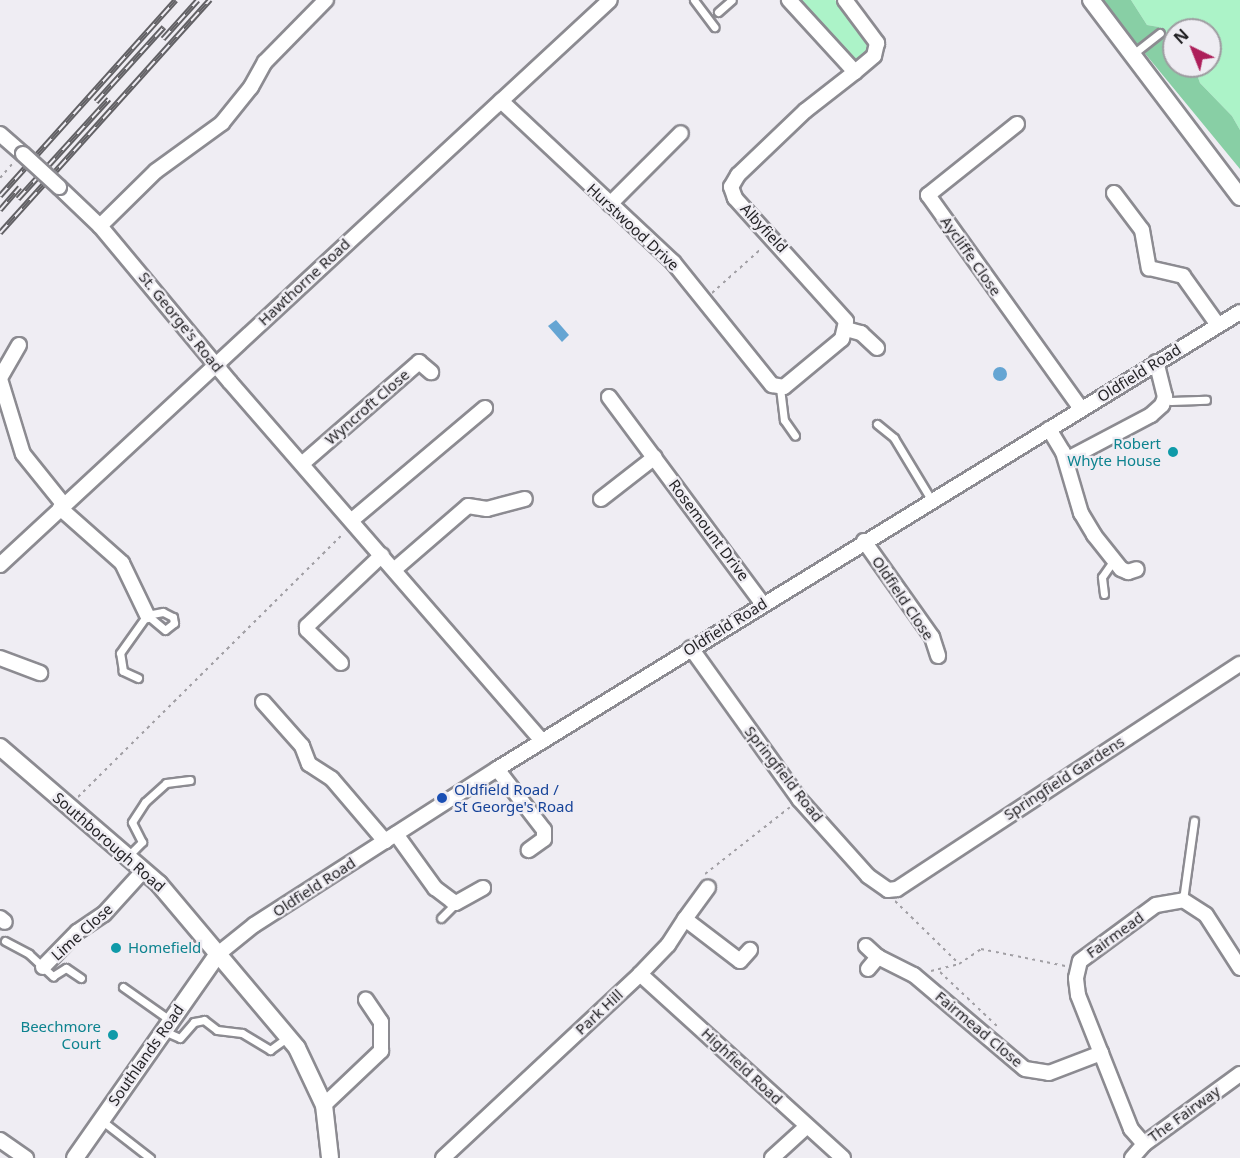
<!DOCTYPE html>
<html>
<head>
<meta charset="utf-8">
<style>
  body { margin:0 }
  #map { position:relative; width:1240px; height:1158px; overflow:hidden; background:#efedf3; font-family:"Noto Sans",sans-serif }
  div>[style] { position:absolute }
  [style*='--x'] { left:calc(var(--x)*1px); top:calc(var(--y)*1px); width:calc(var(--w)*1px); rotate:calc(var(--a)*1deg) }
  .green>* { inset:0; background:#acf3c8 }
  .forest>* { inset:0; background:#88cfa5 }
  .water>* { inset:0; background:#65a5d3 }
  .round { border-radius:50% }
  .path>* { height:2px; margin-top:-1px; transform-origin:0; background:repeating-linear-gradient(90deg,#a19fa4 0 3px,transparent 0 7.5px) }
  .roads { filter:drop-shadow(2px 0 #8c8b91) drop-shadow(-2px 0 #8c8b91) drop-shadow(0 2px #8c8b91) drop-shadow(0 -2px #8c8b91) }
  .service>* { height:7px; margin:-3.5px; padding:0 3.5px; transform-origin:3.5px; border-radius:3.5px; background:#fff }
  .minor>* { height:14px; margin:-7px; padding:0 7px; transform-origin:7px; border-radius:7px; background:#fff }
  .tertiary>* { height:16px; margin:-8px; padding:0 8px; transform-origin:8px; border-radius:8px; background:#fff }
  .rail>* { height:6px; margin-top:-3px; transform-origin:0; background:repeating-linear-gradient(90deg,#efedf3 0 11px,#626165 0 22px); box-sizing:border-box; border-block:2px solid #626165 }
  .bridges { filter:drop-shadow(2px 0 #8c8b91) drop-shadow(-2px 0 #8c8b91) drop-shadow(0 2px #8c8b91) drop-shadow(0 -2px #8c8b91) }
  .minor-bridge>* { height:14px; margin:-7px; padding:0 7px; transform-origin:7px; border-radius:7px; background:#fff }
  .dots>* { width:16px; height:16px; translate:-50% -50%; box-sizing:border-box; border:3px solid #efedf3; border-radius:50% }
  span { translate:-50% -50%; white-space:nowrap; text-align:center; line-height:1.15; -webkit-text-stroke:4.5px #efedf3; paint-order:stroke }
  .street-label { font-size:15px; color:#242326 }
  .culture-label { font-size:15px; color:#0d838f }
  .right { translate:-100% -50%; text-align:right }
  .left { translate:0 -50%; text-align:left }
  .transit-label { font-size:15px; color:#164399 }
  .north { position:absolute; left:1162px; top:18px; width:60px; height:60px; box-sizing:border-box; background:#efedf3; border:2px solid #9e9ca1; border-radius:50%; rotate:317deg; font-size:16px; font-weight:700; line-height:24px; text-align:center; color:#242326 }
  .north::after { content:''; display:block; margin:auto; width:21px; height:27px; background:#ad1f5a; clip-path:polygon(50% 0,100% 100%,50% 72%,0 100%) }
</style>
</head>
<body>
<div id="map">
  <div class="green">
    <i style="clip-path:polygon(799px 0,835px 0,874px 46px,852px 64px)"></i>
    <i style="clip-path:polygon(1131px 0,1240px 0,1240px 130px,1232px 116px,1200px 83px,1194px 66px,1210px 66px,1210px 30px,1174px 30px,1174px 40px,1159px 27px,1147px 25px)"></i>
  </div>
  <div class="forest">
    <i style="clip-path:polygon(1101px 0,1131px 0,1147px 25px,1159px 27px,1174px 40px,1174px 66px,1194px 66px,1200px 83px,1232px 116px,1240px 130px,1240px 169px)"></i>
  </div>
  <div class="water">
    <i style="clip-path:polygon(556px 320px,569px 335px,562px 342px,548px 326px)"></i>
    <i class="round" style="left:993px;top:367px;width:14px;height:14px"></i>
  </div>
  <div class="path">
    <i style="--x:0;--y:178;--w:21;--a:-49"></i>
    <i style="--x:712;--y:293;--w:67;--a:-42"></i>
    <i style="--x:78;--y:797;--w:375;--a:-44.8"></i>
    <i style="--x:705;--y:874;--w:108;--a:-38.2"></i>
    <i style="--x:895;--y:901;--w:90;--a:44.5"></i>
    <i style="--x:931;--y:971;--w:29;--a:-14"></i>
    <i style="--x:959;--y:964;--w:27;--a:-34"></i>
    <i style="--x:981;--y:949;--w:86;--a:11.4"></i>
    <i style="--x:940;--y:972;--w:81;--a:43.5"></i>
  </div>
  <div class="roads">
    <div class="service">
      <i style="--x:694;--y:0;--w:34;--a:53"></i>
      <i style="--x:718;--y:12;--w:18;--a:-41"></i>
      <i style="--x:1133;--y:54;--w:34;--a:-38"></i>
      <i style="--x:780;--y:388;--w:32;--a:83"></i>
      <i style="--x:784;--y:420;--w:19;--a:55"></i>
      <i style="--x:1165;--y:397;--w:7;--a:34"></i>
      <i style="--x:1171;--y:401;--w:35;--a:-2"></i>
      <i style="--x:877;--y:424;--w:22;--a:39"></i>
      <i style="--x:894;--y:438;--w:74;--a:58.9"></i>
      <i style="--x:1104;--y:594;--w:17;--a:-97"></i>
      <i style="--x:1102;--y:577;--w:19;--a:-55"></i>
      <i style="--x:163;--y:612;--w:11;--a:27"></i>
      <i style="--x:173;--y:617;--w:6;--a:81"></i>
      <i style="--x:174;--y:623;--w:11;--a:142"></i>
      <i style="--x:165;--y:630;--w:23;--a:-140"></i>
      <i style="--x:147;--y:615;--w:16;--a:-11"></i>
      <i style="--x:138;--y:678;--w:17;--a:-155"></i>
      <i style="--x:123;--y:671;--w:18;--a:-99"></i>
      <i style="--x:120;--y:653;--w:47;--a:-54.6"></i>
      <i style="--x:128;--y:856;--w:20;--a:-45"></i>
      <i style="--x:142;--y:842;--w:22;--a:-117"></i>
      <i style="--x:132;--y:822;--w:24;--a:-57"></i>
      <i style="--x:145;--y:802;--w:28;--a:-42"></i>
      <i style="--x:166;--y:783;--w:24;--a:-7"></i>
      <i style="--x:1183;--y:900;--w:80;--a:-82.1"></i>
      <i style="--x:441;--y:918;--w:21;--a:-45"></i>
      <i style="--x:5;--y:941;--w:27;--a:28"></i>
      <i style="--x:29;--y:954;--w:33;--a:43"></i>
      <i style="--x:53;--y:976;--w:15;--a:-32"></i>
      <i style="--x:66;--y:968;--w:18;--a:34"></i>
      <i style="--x:123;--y:987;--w:57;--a:35.1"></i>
      <i style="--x:164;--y:1031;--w:17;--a:24"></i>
      <i style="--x:180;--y:1038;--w:21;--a:-49"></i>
      <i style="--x:194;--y:1022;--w:10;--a:-11"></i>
      <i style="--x:204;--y:1020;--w:16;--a:38"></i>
      <i style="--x:217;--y:1030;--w:25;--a:7"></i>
      <i style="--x:242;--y:1033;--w:33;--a:31"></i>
      <i style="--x:270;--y:1050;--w:22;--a:-36"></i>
      <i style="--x:101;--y:1120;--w:62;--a:37.8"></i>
    </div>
    <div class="minor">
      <i style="--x:845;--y:0;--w:54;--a:53.3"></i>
      <i style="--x:877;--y:43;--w:13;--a:103"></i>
      <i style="--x:874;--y:56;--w:25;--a:140"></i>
      <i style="--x:501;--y:101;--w:236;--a:43.1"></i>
      <i style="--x:673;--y:262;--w:158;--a:51.2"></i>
      <i style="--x:772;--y:385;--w:12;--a:9"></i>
      <i style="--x:784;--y:387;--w:75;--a:-39.6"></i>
      <i style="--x:842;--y:339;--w:18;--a:-77"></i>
      <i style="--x:846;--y:321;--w:166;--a:-132.1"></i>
      <i style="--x:735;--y:198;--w:12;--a:-110"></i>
      <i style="--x:731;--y:187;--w:14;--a:-60"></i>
      <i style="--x:738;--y:175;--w:93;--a:-43.7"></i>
      <i style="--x:805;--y:111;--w:63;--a:-38"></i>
      <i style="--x:855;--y:72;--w:98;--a:-132.5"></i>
      <i style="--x:1017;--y:124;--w:114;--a:141.4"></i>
      <i style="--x:928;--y:195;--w:263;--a:54.4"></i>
      <i style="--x:0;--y:134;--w:30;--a:41"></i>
      <i style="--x:59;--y:187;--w:57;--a:43.6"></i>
      <i style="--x:100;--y:226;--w:203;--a:50.2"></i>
      <i style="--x:230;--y:382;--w:476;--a:49"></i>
      <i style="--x:1114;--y:193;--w:46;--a:52.9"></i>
      <i style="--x:1142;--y:230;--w:39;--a:80"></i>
      <i style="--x:1149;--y:268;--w:35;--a:13"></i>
      <i style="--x:1183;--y:276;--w:60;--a:54.5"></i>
      <i style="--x:610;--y:204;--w:100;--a:-45"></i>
      <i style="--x:100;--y:226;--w:78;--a:-44.5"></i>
      <i style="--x:156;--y:171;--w:82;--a:-36"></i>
      <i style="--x:222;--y:123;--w:46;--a:-51.1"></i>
      <i style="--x:251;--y:87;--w:29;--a:-61"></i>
      <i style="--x:265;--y:62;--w:87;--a:-45.5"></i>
      <i style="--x:846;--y:329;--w:16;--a:15"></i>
      <i style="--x:861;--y:333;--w:22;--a:43"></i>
      <i style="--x:0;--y:378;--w:38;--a:-60"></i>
      <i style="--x:0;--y:379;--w:78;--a:73"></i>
      <i style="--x:23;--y:454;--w:65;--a:51.2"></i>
      <i style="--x:609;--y:397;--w:258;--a:53.4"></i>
      <i style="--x:1049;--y:429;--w:27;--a:59"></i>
      <i style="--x:1063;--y:452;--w:64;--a:73.6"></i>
      <i style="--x:1081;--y:513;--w:26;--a:59"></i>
      <i style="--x:1094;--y:535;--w:43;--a:51.5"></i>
      <i style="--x:1121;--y:569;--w:8;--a:23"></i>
      <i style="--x:1128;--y:572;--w:9;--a:-18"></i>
      <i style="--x:1066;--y:460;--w:96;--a:-27.9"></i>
      <i style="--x:1151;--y:415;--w:15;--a:-42"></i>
      <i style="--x:1162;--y:405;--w:9;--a:-69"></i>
      <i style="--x:1165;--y:397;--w:36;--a:-104"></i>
      <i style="--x:303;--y:463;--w:154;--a:-41"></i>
      <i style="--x:419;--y:362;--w:16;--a:40"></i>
      <i style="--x:601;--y:499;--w:68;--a:-37.9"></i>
      <i style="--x:60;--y:508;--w:83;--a:41.6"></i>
      <i style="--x:122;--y:563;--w:58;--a:64.3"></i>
      <i style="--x:352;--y:520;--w:174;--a:-40.1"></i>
      <i style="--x:864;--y:541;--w:118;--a:54.7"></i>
      <i style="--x:932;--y:637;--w:20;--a:72"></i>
      <i style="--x:0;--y:565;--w:831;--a:-42.81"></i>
      <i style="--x:395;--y:569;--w:96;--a:-40.8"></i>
      <i style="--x:468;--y:506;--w:19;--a:9"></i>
      <i style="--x:487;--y:509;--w:39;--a:-15"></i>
      <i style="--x:691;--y:648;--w:186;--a:54.4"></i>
      <i style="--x:799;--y:799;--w:103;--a:48.1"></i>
      <i style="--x:868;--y:876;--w:24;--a:35"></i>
      <i style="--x:888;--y:890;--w:9;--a:-6"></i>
      <i style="--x:897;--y:889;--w:410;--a:-33.3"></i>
      <i style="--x:0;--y:658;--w:43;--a:20.6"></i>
      <i style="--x:341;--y:663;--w:47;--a:-135.9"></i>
      <i style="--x:307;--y:630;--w:4;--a:-90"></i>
      <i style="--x:307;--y:626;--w:103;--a:-43.4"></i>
      <i style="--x:263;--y:702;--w:59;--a:48.4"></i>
      <i style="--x:302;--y:746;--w:19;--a:69"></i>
      <i style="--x:309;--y:764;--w:27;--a:33"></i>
      <i style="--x:332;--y:779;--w:82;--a:49.5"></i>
      <i style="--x:497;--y:769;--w:77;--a:52.4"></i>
      <i style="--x:544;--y:830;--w:9;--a:90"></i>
      <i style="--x:544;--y:839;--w:19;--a:144"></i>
      <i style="--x:396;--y:834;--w:67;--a:54.2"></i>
      <i style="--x:435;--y:888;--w:21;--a:37"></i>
      <i style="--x:452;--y:901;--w:4;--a:27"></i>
      <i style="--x:456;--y:903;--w:31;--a:-29"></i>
      <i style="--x:0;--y:918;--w:6;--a:39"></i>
      <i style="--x:685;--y:919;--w:39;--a:-54"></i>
      <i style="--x:866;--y:946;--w:16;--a:43"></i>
      <i style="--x:878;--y:957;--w:40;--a:26.6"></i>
      <i style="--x:914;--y:975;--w:145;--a:40.3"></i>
      <i style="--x:1025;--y:1069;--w:24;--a:9"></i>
      <i style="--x:1049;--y:1073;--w:56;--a:-21"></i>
      <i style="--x:218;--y:954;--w:46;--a:-38.9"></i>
      <i style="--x:254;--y:925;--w:289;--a:-32.7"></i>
      <i style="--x:497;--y:769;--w:872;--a:-31.59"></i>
      <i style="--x:43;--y:967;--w:49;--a:-45.8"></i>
      <i style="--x:77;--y:932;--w:32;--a:-34"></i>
      <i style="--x:104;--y:914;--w:59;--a:-47.7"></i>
      <i style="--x:868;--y:969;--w:16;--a:-50"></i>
      <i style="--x:640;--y:974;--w:274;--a:42.2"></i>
      <i style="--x:324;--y:1105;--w:79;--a:-43.5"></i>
      <i style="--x:381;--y:1051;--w:29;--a:-90"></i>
      <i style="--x:381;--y:1022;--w:27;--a:-124"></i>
      <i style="--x:0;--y:1140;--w:32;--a:35"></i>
      <i style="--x:1144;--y:1144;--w:20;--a:-131"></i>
      <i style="--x:1131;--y:1129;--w:144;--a:-111.6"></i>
      <i style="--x:1078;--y:995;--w:17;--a:-97"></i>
      <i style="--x:1076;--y:978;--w:17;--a:-77"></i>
      <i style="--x:1080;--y:961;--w:94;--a:-36.4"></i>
      <i style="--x:1156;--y:905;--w:27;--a:-10"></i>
      <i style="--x:1183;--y:900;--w:27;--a:33"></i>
      <i style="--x:1206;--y:915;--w:63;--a:57.3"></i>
      <i style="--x:443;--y:1158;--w:270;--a:-43"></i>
      <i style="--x:640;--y:974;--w:40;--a:-46"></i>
      <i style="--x:668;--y:945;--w:31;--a:-57"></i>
      <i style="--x:685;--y:919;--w:69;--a:37.4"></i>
      <i style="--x:740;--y:961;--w:15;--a:-48"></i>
      <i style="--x:772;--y:1158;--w:47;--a:-42.4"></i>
      <i style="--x:1132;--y:1158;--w:18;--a:-49"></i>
      <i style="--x:1144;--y:1144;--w:119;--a:-36.1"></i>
    </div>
    <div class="tertiary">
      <i style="--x:1091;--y:0;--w:247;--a:52.9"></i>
      <i style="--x:0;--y:747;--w:210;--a:40.7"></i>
      <i style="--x:159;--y:884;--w:214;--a:49.9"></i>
      <i style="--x:297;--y:1048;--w:63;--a:64.7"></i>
      <i style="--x:324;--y:1105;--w:53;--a:83.5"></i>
      <i style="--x:75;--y:1158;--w:249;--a:-55"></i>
    </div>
  </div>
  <div class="rail">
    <i style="--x:163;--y:39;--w:52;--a:-48.1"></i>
    <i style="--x:96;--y:102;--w:101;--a:-47.8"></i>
    <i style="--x:0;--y:196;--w:263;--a:-48.1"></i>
    <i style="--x:18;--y:199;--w:135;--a:-47.7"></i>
    <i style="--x:0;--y:210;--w:30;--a:-49"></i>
    <i style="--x:0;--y:233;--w:314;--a:-48"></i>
  </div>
  <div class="bridges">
    <div class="minor-bridge">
      <i style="--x:23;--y:154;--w:49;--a:42.5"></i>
    </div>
  </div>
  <div class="dots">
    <i style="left:1173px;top:452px;background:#0f9aa8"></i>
    <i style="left:442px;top:798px;background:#1a4fb4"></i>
    <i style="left:116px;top:948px;background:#0f9aa8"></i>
    <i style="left:113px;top:1035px;background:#0f9aa8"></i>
  </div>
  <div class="street-label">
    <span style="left:633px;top:227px;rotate:43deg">Hurstwood Drive</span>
    <span style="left:764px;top:228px;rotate:47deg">Albyfield</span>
    <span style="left:971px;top:256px;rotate:55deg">Aycliffe Close</span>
    <span style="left:304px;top:282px;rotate:-43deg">Hawthorne Road</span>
    <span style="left:181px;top:322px;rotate:51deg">St. George's Road</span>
    <span style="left:1139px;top:373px;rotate:-32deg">Oldfield Road</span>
    <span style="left:367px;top:407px;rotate:-41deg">Wyncroft Close</span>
    <span style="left:709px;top:530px;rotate:53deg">Rosemount Drive</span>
    <span style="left:903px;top:598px;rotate:56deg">Oldfield Close</span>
    <span style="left:725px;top:627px;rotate:-32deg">Oldfield Road</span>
    <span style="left:784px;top:774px;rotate:52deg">Springfield Road</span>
    <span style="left:1064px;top:778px;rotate:-33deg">Springfield Gardens</span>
    <span style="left:109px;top:842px;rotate:41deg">Southborough Road</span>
    <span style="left:314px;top:887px;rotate:-33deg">Oldfield Road</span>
    <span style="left:82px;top:932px;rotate:-42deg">Lime Close</span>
    <span style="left:1115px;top:935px;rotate:-36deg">Fairmead</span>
    <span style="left:599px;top:1012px;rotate:-43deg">Park Hill</span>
    <span style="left:979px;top:1029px;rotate:40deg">Fairmead Close</span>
    <span style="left:146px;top:1055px;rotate:-55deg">Southlands Road</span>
    <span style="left:742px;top:1066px;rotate:43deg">Highfield Road</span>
    <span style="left:1184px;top:1114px;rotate:-36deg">The Fairway</span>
  </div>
  <div class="culture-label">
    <span class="right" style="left:1161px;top:452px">Robert<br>Whyte House</span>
    <span class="left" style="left:128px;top:948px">Homefield</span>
    <span class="right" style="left:101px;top:1035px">Beechmore<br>Court</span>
  </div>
  <div class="transit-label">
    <span class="left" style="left:454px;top:798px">Oldfield Road /<br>St George's Road</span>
  </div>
  <div class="north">N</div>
</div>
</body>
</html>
